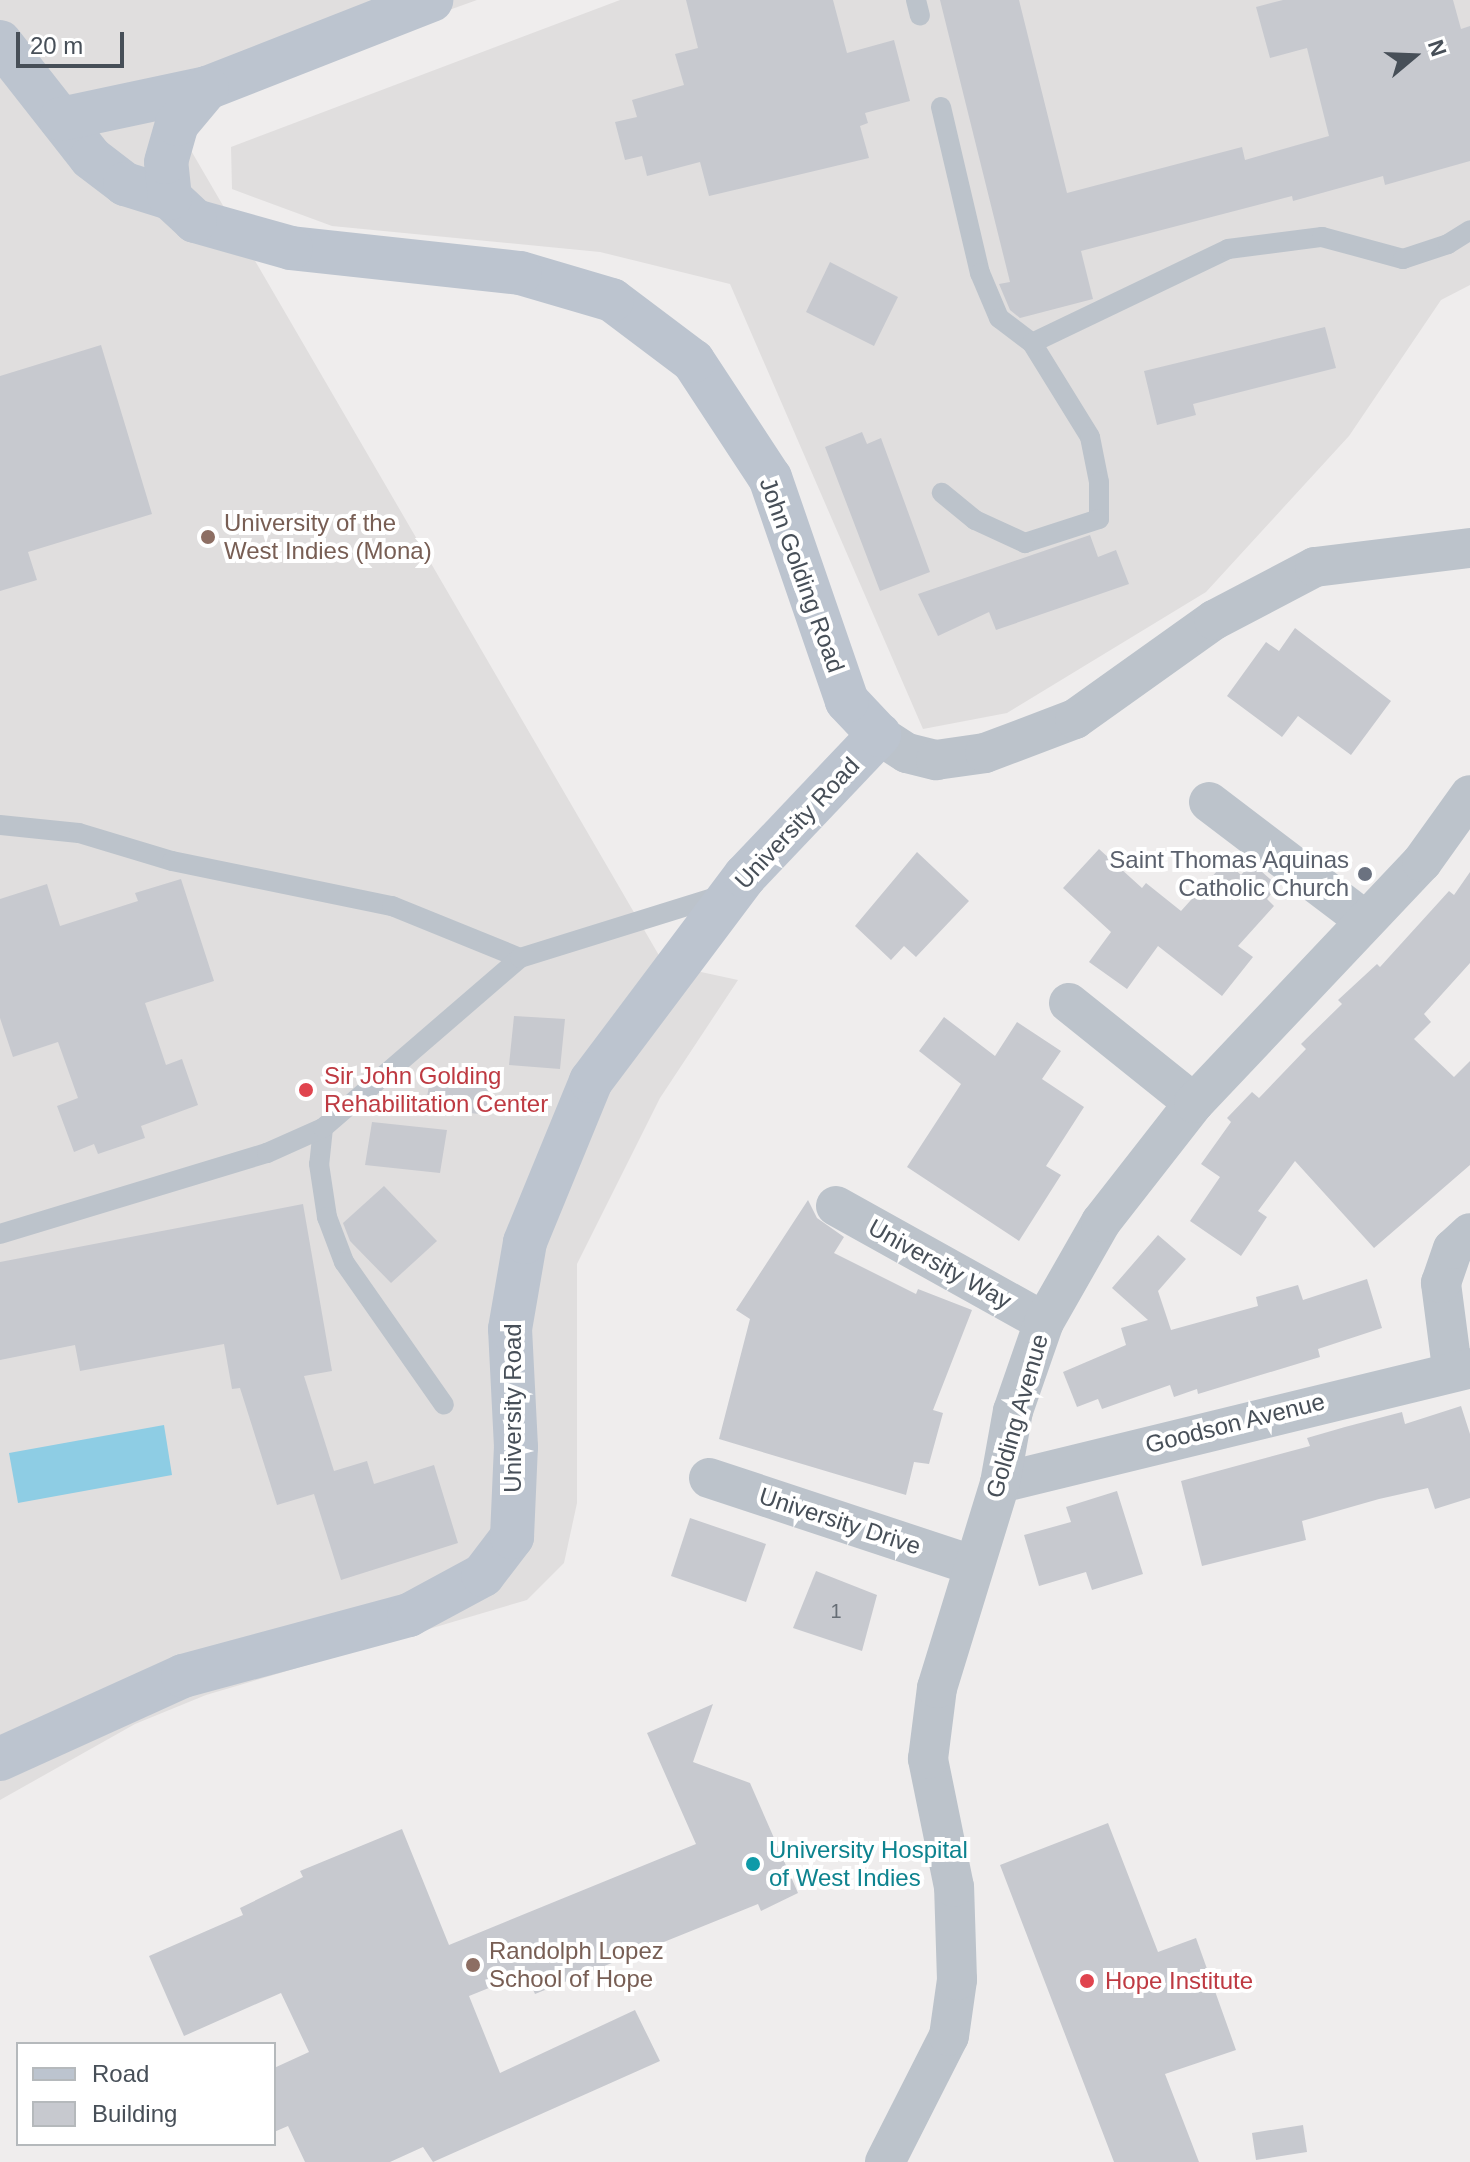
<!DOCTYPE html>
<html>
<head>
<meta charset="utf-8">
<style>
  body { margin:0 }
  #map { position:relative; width:1470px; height:2162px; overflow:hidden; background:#efeded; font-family:Helvetica,sans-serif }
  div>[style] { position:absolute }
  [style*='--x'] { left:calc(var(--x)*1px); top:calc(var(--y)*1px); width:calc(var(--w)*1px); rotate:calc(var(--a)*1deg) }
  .education>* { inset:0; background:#e0dede }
  .water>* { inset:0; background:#8ecde4 }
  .building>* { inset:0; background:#c7c9cf }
  .lane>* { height:20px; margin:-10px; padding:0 10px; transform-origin:10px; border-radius:10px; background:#bcc3cb }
  .street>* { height:40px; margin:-20px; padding:0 20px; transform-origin:20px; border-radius:20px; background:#bcc3cb }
  .secondary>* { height:44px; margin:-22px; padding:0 22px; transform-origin:22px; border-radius:22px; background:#bcc4cf }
  .dots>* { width:22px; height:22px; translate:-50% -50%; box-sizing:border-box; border:4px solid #fff; border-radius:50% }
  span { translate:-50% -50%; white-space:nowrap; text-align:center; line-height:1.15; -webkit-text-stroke:8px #fff; paint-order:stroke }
  .number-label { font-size:20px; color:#676e76 }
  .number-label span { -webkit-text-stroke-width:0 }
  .education-label { font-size:24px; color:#785e54 }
  .left { translate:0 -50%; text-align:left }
  .street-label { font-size:24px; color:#474f58 }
  .worship-label { font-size:24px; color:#5b616d }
  .right { translate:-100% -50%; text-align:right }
  .health-label { font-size:24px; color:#be3a42 }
  .culture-label { font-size:24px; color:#0d838f }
  .legend { position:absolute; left:16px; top:2042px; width:260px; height:104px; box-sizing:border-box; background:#fff; border:2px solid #b5b9bc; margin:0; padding:10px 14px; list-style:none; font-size:24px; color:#474f58 }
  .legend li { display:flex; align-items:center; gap:16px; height:40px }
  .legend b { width:40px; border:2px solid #b5b9bc }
  .north { position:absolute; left:1374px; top:16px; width:80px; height:80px; -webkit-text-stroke:6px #fff; paint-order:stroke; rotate:71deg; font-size:22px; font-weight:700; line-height:32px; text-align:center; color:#474f58 }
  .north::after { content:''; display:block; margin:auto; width:28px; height:36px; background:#474f58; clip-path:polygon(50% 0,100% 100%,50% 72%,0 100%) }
  .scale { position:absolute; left:16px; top:32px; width:108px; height:36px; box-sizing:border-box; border:4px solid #474f58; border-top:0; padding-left:10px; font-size:24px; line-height:28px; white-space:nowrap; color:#474f58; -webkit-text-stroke:6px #fff; paint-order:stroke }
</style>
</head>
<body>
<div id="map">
  <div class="education">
    <i style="clip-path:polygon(0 0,477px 0,168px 111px,664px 964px,738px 980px,660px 1098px,577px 1264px,577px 1503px,564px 1563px,527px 1600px,206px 1695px,135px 1724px,0 1800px)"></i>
    <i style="clip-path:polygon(620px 0,1470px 0,1470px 285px,1441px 300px,1349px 436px,1206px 592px,1007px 713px,923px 729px,730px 284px,600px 252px,332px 226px,232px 189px,231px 147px)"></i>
  </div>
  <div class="water">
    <i style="clip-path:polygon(164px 1425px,172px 1475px,18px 1503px,9px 1453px)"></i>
  </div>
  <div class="building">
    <i style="clip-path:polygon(686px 0,833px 0,847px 53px,894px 40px,910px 101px,865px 113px,868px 123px,860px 126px,869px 158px,709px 196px,700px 162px,647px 176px,642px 156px,625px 160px,615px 122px,637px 117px,632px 100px,684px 85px,675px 54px,698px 48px)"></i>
    <i style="clip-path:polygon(940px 0,1019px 0,1067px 193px,1242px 147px,1245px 160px,1329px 136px,1307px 48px,1270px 58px,1256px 7px,1283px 0,1453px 0,1461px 29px,1470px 26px,1470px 161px,1385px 185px,1383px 176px,1293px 201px,1292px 196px,1081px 251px,1093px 299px,1020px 318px,1010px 310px,999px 284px,1010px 282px)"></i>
    <i style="clip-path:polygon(830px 262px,898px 297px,874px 346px,806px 312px)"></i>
    <i style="clip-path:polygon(1325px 327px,1336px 368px,1193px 404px,1196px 415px,1157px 425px,1144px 371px)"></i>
    <i style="clip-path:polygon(101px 345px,152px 514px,28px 552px,37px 580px,0 591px,0 376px)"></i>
    <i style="clip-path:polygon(862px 432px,867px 444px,881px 438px,930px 572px,880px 591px,825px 447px)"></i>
    <i style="clip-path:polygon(1090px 535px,1098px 557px,1116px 550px,1129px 584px,996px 630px,989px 612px,938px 636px,918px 594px)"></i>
    <i style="clip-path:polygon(1295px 628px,1391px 701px,1351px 755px,1298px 716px,1282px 737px,1227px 696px,1266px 642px,1279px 651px)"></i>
    <i style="clip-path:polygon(1099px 849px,1142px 888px,1146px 883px,1181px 911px,1226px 861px,1241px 875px,1252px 863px,1278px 886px,1267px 899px,1274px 906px,1238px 946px,1253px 957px,1222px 996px,1158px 946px,1127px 989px,1089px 962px,1111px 932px,1063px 888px)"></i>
    <i style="clip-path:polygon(917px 852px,969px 901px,916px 957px,904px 946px,891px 960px,855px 926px)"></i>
    <i style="clip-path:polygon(1470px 872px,1470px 963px,1424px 1014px,1431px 1022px,1414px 1039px,1454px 1077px,1470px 1061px,1470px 1165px,1374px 1248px,1295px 1161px,1258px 1211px,1267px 1217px,1241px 1256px,1190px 1221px,1220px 1177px,1201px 1164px,1231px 1122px,1227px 1118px,1252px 1092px,1259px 1098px,1306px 1049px,1301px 1044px,1342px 1004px,1338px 1000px,1377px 964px,1380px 967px,1449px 891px,1454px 895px)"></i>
    <i style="clip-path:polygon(181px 879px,214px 981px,145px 1003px,166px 1065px,182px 1059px,198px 1105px,141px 1126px,145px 1138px,98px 1154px,94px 1144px,74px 1152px,57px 1106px,78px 1098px,58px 1042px,13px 1057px,0 1018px,0 899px,47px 884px,60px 926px,138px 901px,135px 893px)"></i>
    <i style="clip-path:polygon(514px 1016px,565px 1019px,560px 1069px,509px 1065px)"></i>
    <i style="clip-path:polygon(944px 1017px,995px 1056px,1017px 1022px,1061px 1051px,1042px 1079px,1084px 1107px,1046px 1166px,1061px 1175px,1019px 1241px,907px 1167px,961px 1084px,919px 1051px)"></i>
    <i style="clip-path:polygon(432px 1069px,494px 1078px,488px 1115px,425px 1108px)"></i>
    <i style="clip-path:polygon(372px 1122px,447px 1130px,440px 1173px,365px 1165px)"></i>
    <i style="clip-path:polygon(384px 1186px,437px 1241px,391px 1283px,350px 1241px,343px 1223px)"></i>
    <i style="clip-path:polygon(808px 1200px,817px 1218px,844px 1237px,834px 1253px,916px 1294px,918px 1289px,972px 1310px,933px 1410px,943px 1413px,929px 1464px,914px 1462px,906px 1495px,719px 1439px,750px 1319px,736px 1310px)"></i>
    <i style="clip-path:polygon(303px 1204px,332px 1371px,304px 1376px,334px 1471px,367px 1461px,374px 1484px,434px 1465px,458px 1543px,341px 1580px,314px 1494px,277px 1505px,240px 1388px,232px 1389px,224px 1344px,80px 1371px,75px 1345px,0 1360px,0 1262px)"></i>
    <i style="clip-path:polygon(1158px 1235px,1186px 1259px,1158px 1291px,1171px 1330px,1258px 1306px,1256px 1297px,1298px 1285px,1303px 1300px,1367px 1279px,1382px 1328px,1318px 1349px,1320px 1357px,1198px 1394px,1197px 1389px,1174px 1397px,1170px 1385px,1102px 1409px,1098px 1399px,1077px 1407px,1063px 1372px,1126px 1345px,1121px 1328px,1148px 1320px,1112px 1288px)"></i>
    <i style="clip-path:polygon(1461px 1406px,1470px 1434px,1470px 1498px,1435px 1509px,1428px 1488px,1379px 1499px,1302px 1521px,1306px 1540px,1202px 1566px,1181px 1481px,1310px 1446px,1307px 1438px,1345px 1427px,1402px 1412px,1405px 1424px)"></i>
    <i style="clip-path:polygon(1117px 1491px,1143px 1574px,1092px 1590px,1086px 1572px,1039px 1586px,1024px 1535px,1071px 1522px,1066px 1507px)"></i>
    <i style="clip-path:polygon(690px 1518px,766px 1544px,746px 1602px,671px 1576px)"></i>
    <i style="clip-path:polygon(816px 1571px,877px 1595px,862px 1651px,793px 1628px)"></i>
    <i style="clip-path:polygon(713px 1704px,693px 1762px,750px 1783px,798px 1893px,761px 1911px,758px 1904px,535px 1994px,526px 1973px,469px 1996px,500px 2073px,635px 2010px,660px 2061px,433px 2162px,423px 2147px,390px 2162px,305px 2162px,288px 2126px,274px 2132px,274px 2068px,309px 2052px,281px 1993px,184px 2036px,149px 1956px,243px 1915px,240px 1908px,303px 1877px,300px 1871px,402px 1829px,449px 1945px,696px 1844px,647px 1733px)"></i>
    <i style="clip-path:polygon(1108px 1823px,1158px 1952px,1196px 1938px,1236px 2050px,1165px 2074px,1199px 2162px,1114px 2162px,1000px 1865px)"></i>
    <i style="clip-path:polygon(1303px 2125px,1307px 2152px,1256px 2160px,1252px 2133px)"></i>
  </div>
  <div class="lane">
    <i style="--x:916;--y:0;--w:16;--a:76"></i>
    <i style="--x:941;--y:107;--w:171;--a:76.8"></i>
    <i style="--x:980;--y:273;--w:49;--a:67.1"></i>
    <i style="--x:999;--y:318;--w:41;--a:37.1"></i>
    <i style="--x:1032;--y:343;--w:110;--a:58.3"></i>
    <i style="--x:1090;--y:437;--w:46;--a:78.7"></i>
    <i style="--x:1099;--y:482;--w:37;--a:90"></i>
    <i style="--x:1099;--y:519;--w:78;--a:162"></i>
    <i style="--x:1025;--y:543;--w:55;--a:-155.3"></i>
    <i style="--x:975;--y:520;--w:43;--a:-140.7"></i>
    <i style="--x:1032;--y:343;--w:217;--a:-25.6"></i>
    <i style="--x:1228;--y:249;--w:95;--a:-7.3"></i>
    <i style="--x:1322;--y:237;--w:84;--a:15.2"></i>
    <i style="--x:1403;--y:259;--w:47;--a:-18.4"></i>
    <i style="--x:1448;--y:244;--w:26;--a:-32"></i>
    <i style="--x:0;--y:825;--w:79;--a:5.8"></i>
    <i style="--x:79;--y:833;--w:97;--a:16.8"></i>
    <i style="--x:172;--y:861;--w:225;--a:11.6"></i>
    <i style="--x:392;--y:906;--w:138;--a:22.1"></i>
    <i style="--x:323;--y:1128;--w:36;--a:96"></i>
    <i style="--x:319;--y:1164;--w:54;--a:81.4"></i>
    <i style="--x:327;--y:1217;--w:48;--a:69.3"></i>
    <i style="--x:344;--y:1262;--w:174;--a:55"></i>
    <i style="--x:0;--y:1234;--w:279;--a:-16.9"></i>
    <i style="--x:267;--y:1153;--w:61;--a:-24.1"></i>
    <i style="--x:323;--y:1128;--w:260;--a:-40.8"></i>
    <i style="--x:520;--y:958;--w:212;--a:-17.3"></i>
  </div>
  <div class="street">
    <i style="--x:879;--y:735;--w:33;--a:33"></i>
    <i style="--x:907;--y:753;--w:30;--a:14"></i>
    <i style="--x:936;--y:760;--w:49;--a:-8.1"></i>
    <i style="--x:985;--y:753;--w:96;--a:-20.7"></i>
    <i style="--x:1075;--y:719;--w:171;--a:-35.5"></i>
    <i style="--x:1214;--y:620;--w:114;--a:-27.7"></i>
    <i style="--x:1315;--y:567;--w:156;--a:-7"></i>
    <i style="--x:1209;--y:802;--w:193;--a:37.2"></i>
    <i style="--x:1069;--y:1003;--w:160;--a:38.7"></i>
    <i style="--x:836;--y:1206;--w:238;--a:29.1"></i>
    <i style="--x:1452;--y:1368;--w:86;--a:-97.4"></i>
    <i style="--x:1441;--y:1283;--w:36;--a:-71"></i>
    <i style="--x:1453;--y:1249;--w:23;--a:-43"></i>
    <i style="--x:709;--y:1478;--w:277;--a:18.3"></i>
    <i style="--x:1000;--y:1483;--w:484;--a:-13.7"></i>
    <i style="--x:885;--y:2162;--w:141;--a:-63.1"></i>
    <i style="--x:949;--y:2036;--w:57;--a:-81.9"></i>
    <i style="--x:957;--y:1980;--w:93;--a:-91.8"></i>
    <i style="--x:954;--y:1887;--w:131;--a:-101.5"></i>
    <i style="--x:928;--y:1759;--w:72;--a:-82.8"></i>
    <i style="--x:937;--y:1688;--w:214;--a:-72.9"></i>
    <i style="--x:1000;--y:1483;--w:73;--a:-79.8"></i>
    <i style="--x:1013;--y:1411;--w:94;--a:-70.8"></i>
    <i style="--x:1044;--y:1322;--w:115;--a:-60.3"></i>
    <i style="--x:1101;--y:1222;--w:151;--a:-52"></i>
    <i style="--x:1194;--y:1103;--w:332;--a:-46.6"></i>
    <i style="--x:1422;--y:862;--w:82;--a:-54.4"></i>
  </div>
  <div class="secondary">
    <i style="--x:0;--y:42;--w:147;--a:51.9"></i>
    <i style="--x:91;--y:158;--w:43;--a:37.4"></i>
    <i style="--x:125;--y:184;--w:47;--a:17.3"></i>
    <i style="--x:61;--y:119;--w:149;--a:-12"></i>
    <i style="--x:207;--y:88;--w:241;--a:-21.4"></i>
    <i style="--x:0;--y:1759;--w:201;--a:-24.4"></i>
    <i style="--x:183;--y:1676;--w:234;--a:-15.1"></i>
    <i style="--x:409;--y:1615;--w:84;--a:-28.4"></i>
    <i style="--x:483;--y:1575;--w:48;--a:-52.7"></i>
    <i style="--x:512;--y:1537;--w:90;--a:-87.5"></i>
    <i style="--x:516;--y:1447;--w:118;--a:-92.9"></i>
    <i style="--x:510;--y:1329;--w:88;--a:-80.2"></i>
    <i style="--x:525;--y:1242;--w:174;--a:-67.7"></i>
    <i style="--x:591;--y:1081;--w:256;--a:-53.1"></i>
    <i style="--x:745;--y:876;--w:195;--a:-46.5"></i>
    <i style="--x:879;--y:735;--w:47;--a:-133.3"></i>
    <i style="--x:847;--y:701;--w:236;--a:-109"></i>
    <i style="--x:770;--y:478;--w:140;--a:-123.3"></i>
    <i style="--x:693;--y:361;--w:101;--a:-143"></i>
    <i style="--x:612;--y:300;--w:96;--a:-163.6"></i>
    <i style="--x:520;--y:273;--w:230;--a:-173.8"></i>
    <i style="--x:291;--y:248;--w:100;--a:-164.3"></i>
    <i style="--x:195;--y:221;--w:34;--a:-137"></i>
    <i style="--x:170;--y:198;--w:36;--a:-96"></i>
    <i style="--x:166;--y:162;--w:40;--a:-74"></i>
    <i style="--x:177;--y:124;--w:47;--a:-50.2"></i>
  </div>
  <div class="dots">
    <i style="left:208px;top:537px;background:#8d6e63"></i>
    <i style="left:1365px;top:874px;background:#6b7280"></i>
    <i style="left:306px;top:1090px;background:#e0444e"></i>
    <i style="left:753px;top:1864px;background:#0f9aa8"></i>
    <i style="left:473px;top:1965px;background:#8d6e63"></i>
    <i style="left:1087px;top:1981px;background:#e0444e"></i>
  </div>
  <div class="number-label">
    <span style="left:836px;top:1611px">1</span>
  </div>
  <div class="education-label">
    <span class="left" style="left:224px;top:537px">University of the<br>West Indies (Mona)</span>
    <span class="left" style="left:489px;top:1965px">Randolph Lopez<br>School of Hope</span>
  </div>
  <div class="street-label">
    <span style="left:802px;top:575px;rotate:70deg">John Golding Road</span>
    <span style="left:797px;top:823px;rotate:-47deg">University Road</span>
    <span style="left:940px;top:1264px;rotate:29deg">University Way</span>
    <span style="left:513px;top:1408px;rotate:-90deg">University Road</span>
    <span style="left:1017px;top:1416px;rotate:-74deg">Golding Avenue</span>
    <span style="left:1235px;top:1423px;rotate:-14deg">Goodson Avenue</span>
    <span style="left:840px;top:1521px;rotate:18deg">University Drive</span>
  </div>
  <div class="worship-label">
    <span class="right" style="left:1349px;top:874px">Saint Thomas Aquinas<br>Catholic Church</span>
  </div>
  <div class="health-label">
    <span class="left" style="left:324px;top:1090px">Sir John Golding<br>Rehabilitation Center</span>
    <span class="left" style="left:1105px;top:1981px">Hope Institute</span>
  </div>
  <div class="culture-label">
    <span class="left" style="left:769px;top:1864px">University Hospital<br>of West Indies</span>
  </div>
  <ul class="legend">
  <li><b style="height:10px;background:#bcc4cf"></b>Road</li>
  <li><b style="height:22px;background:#c7c9cf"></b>Building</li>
  </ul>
  <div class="north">N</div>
  <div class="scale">20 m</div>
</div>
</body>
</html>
